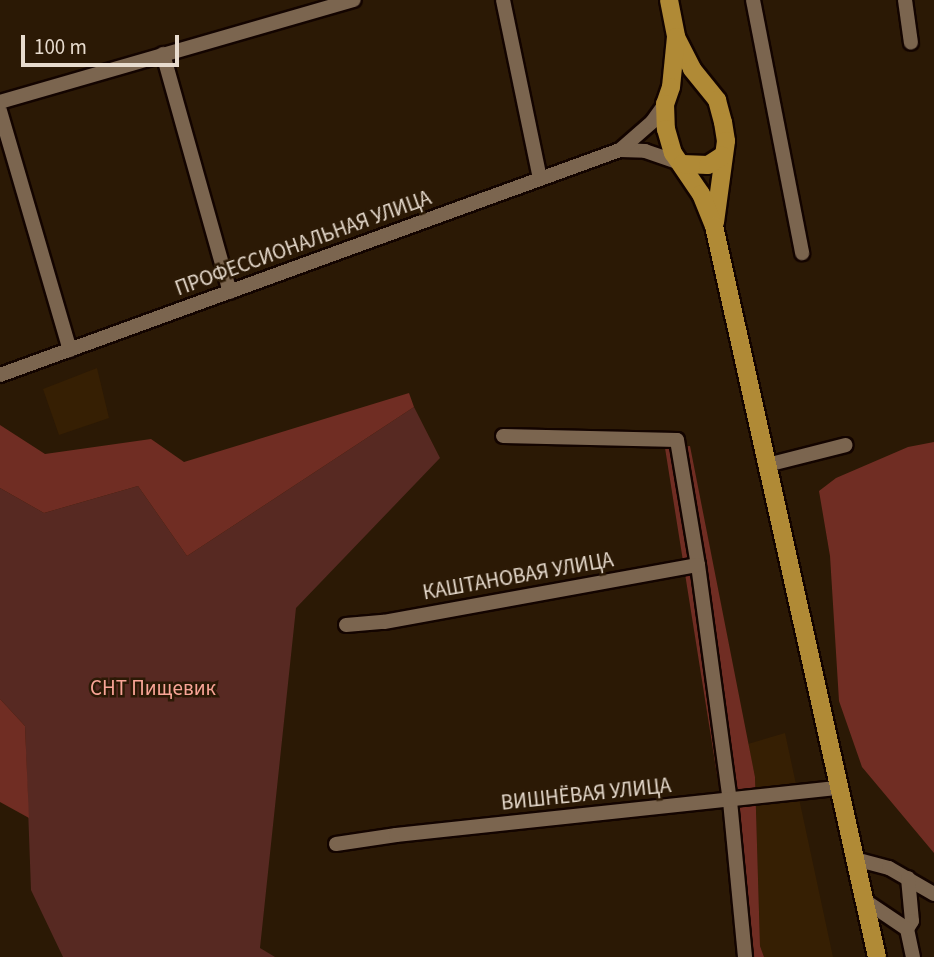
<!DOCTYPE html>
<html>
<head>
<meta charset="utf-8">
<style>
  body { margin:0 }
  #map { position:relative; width:934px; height:957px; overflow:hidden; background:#2b1905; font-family:"Source Sans 3",sans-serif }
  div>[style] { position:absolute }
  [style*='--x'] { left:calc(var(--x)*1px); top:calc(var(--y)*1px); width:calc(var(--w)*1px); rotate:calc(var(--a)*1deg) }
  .built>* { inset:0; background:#361f03 }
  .green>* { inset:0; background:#572922 }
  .forest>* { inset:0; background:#702d23 }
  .roads { filter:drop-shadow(2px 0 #130400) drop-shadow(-2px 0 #130400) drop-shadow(0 2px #130400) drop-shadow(0 -2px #130400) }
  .minor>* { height:14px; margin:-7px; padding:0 7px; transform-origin:7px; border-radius:7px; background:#7b654f }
  .major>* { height:18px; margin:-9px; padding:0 9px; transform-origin:9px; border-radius:9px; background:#b08a36 }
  span { translate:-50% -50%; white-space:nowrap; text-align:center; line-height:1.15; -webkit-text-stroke:5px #2b1905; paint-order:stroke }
  .street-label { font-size:21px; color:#e7dbce }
  .park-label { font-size:21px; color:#f9a597 }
  .scale { position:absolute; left:21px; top:35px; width:158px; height:32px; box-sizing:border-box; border:4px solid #e7dbce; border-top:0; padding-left:9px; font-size:21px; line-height:24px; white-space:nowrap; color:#e7dbce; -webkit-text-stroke:5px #2b1905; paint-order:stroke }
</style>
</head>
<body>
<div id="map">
  <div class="built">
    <i style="clip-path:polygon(97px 368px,109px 418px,59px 435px,43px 389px)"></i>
    <i style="clip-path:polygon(785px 733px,833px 957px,764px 957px,760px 946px,755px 777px,748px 744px)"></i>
  </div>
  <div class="green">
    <i style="clip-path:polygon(414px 407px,440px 458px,296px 608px,260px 948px,275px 957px,63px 957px,31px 890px,25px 726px,0 699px,0 488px,44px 513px,138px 486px,187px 556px)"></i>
  </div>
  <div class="forest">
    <i style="clip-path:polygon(409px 393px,414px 407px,187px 556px,138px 486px,44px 513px,0 488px,0 425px,45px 454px,151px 439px,184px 462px)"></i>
    <i style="clip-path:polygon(934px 442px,934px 853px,862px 767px,839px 701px,830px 556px,819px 491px,836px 478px,908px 447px)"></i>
    <i style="clip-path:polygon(690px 446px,755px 777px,760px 946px,764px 957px,738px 957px,725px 825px,665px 448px)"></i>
    <i style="clip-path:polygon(0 699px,25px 726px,29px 818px,0 802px)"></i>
  </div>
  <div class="roads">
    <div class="minor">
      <i style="--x:503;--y:0;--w:182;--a:78.3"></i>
      <i style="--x:753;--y:0;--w:258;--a:79"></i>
      <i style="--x:905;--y:0;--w:43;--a:82.1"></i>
      <i style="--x:163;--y:54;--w:247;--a:74.3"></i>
      <i style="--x:0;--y:102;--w:368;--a:-16.1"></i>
      <i style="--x:0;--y:111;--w:249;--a:73.7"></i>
      <i style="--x:620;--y:150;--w:25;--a:2"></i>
      <i style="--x:645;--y:151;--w:39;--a:19"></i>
      <i style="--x:0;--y:375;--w:660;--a:-19.95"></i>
      <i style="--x:620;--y:150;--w:43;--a:-41.2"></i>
      <i style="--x:652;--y:122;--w:22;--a:-54"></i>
      <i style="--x:503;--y:436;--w:174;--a:1.3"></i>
      <i style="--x:677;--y:440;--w:127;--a:80.5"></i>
      <i style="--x:698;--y:565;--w:238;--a:82.3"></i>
      <i style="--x:730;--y:801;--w:157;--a:84.5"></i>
      <i style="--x:767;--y:465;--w:81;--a:-14.2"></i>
      <i style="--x:346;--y:625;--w:38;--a:-5"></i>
      <i style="--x:384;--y:622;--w:319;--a:-10.3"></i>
      <i style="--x:336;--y:844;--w:61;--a:-8.5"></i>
      <i style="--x:396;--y:835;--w:445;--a:-6.1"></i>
      <i style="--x:855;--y:859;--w:35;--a:15"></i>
      <i style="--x:889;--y:868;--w:52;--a:30"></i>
      <i style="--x:908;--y:878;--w:43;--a:84.7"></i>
      <i style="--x:912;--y:921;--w:9;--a:122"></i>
      <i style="--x:907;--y:929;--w:29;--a:78"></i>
      <i style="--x:864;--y:900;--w:52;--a:34"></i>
    </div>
    <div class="major">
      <i style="--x:669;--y:0;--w:38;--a:79"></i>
      <i style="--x:676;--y:37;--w:36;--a:63"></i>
      <i style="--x:692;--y:69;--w:40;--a:51"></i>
      <i style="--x:717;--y:100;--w:23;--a:75"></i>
      <i style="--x:723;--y:122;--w:19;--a:81"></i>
      <i style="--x:726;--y:141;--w:82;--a:97.7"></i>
      <i style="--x:676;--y:37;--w:50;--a:95.7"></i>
      <i style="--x:671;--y:87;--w:18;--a:109"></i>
      <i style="--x:665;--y:104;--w:25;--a:88"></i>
      <i style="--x:666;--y:129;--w:25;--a:74"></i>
      <i style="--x:673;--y:153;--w:50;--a:55.7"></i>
      <i style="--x:701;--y:194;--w:35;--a:68"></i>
      <i style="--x:714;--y:226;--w:749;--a:77.43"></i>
      <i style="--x:682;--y:164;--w:26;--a:2"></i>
      <i style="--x:708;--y:165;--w:17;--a:-33"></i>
    </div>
  </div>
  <div class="street-label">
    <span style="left:303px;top:243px;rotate:-20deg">ПРОФЕССИОНАЛЬНАЯ УЛИЦА</span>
    <span style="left:518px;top:576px;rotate:-10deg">КАШТАНОВАЯ УЛИЦА</span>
    <span style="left:586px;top:794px;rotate:-6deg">ВИШНЁВАЯ УЛИЦА</span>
  </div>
  <div class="park-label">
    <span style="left:153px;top:688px">СНТ Пищевик</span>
  </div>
  <div class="scale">100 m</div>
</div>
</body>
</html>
